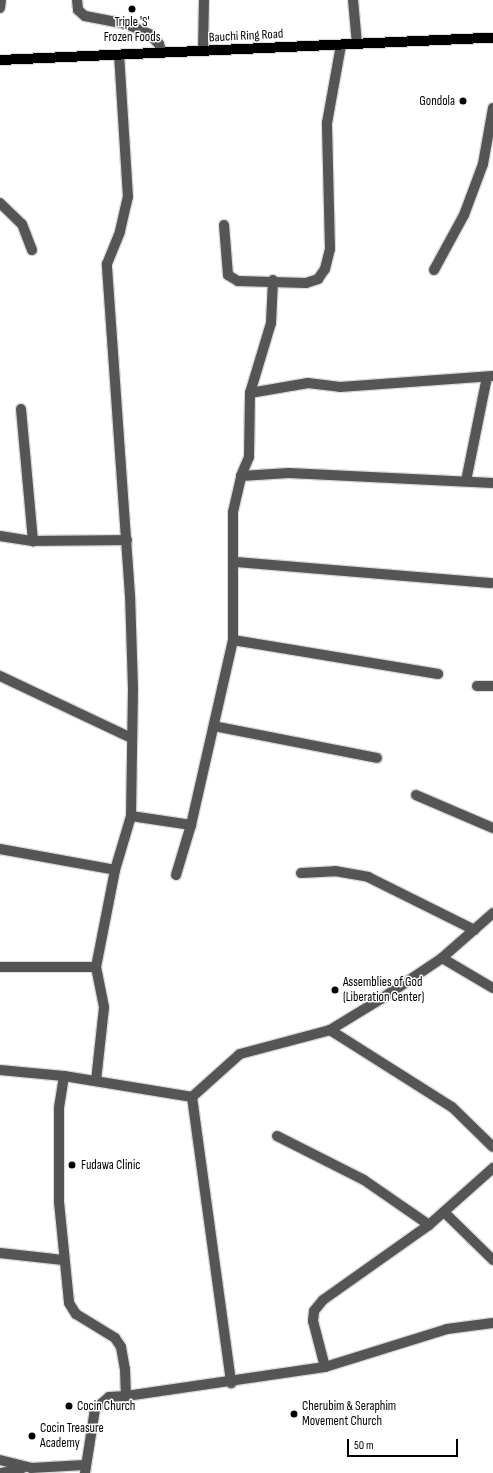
<!DOCTYPE html>
<html>
<head>
<meta charset="utf-8">
<style>
	body { margin:0 }
	#map { position:relative; width:493px; height:1473px; overflow:hidden; background:#fff; font-family:"Sofia Sans Condensed",sans-serif }
	div>[style] { position:absolute }
	.roads { filter:drop-shadow(1px 0 #dbdbdb) drop-shadow(-1px 0 #dbdbdb) drop-shadow(0 1px #dbdbdb) drop-shadow(0 -1px #dbdbdb) }
	.minor>* { height:10px; margin:-5px; padding:0 5px; transform-origin:5px; border-radius:5px; background:#555 }
	.major>* { height:10px; margin:-5px; padding:0 5px; transform-origin:5px; border-radius:5px; background:#000 }
	.dots>* { width:11px; height:11px; translate:-50% -50%; box-sizing:border-box; border:2px solid #fff; border-radius:50% }
	span { translate:-50% -50%; white-space:nowrap; text-align:center; line-height:1.15; -webkit-text-stroke:3px #fff; paint-order:stroke }
	.poi-label { font-size:13px; color:#000 }
	.right { translate:-100% -50%; text-align:right }
	.left { translate:0 -50%; text-align:left }
	.street-label { font-size:13px; color:#000 }
	.scale { position:absolute; left:347px; top:1439px; width:111px; height:18px; box-sizing:border-box; border:2px solid #000; border-top:0; padding-left:5px; font-size:12px; line-height:14px; white-space:nowrap; color:#000; -webkit-text-stroke:3px #fff; paint-order:stroke }
</style>
</head>
<body>
<div id="map">
	<div class="roads">
		<div class="minor">
			<i style="left:77px;top:0;width:10px;rotate:84deg"></i>
			<i style="left:78px;top:10px;width:9px;rotate:41deg"></i>
			<i style="left:85px;top:16px;width:42px;rotate:11deg"></i>
			<i style="left:126px;top:24px;width:25px;rotate:23deg"></i>
			<i style="left:149px;top:34px;width:14px;rotate:45deg"></i>
			<i style="left:159px;top:44px;width:9px;rotate:72deg"></i>
			<i style="left:353px;top:0;width:44px;rotate:84.8deg"></i>
			<i style="left:0;top:8px;width:8px;rotate:-83deg"></i>
			<i style="left:203px;top:51px;width:51px;rotate:-88.9deg"></i>
			<i style="left:0;top:203px;width:30px;rotate:44deg"></i>
			<i style="left:22px;top:224px;width:28px;rotate:69deg"></i>
			<i style="left:224px;top:225px;width:50px;rotate:85.4deg"></i>
			<i style="left:228px;top:275px;width:12px;rotate:31deg"></i>
			<i style="left:238px;top:281px;width:68px;rotate:1.7deg"></i>
			<i style="left:306px;top:283px;width:13px;rotate:-18deg"></i>
			<i style="left:318px;top:279px;width:12px;rotate:-55deg"></i>
			<i style="left:325px;top:269px;width:21px;rotate:-76deg"></i>
			<i style="left:330px;top:249px;width:126px;rotate:-91.4deg"></i>
			<i style="left:327px;top:123px;width:79px;rotate:-79.8deg"></i>
			<i style="left:434px;top:270px;width:63px;rotate:-61.4deg"></i>
			<i style="left:464px;top:215px;width:54px;rotate:-69.6deg"></i>
			<i style="left:483px;top:164px;width:57px;rotate:-79.9deg"></i>
			<i style="left:250px;top:393px;width:59px;rotate:-9.8deg"></i>
			<i style="left:308px;top:383px;width:32px;rotate:7deg"></i>
			<i style="left:340px;top:387px;width:153px;rotate:-4.1deg"></i>
			<i style="left:21px;top:409px;width:133px;rotate:84.8deg"></i>
			<i style="left:241px;top:476px;width:48px;rotate:-3.6deg"></i>
			<i style="left:289px;top:473px;width:204px;rotate:2.8deg"></i>
			<i style="left:466px;top:481px;width:106px;rotate:-78.6deg"></i>
			<i style="left:0;top:536px;width:33px;rotate:9deg"></i>
			<i style="left:33px;top:541px;width:94px;rotate:-0.6deg"></i>
			<i style="left:235px;top:562px;width:257px;rotate:4.7deg"></i>
			<i style="left:233px;top:640px;width:208px;rotate:9.4deg"></i>
			<i style="left:0;top:676px;width:145px;rotate:25.3deg"></i>
			<i style="left:477px;top:686px;width:16px"></i>
			<i style="left:214px;top:726px;width:166px;rotate:11.1deg"></i>
			<i style="left:416px;top:795px;width:84px;rotate:23.2deg"></i>
			<i style="left:131px;top:816px;width:61px;rotate:8.5deg"></i>
			<i style="left:191px;top:825px;width:190px;rotate:-77.2deg"></i>
			<i style="left:233px;top:640px;width:128px;rotate:-90deg"></i>
			<i style="left:233px;top:512px;width:37px;rotate:-77deg"></i>
			<i style="left:241px;top:476px;width:21px;rotate:-67deg"></i>
			<i style="left:249px;top:457px;width:64px;rotate:-89.1deg"></i>
			<i style="left:250px;top:393px;width:73px;rotate:-73.3deg"></i>
			<i style="left:271px;top:323px;width:43px;rotate:-87.3deg"></i>
			<i style="left:0;top:849px;width:117px;rotate:10.3deg"></i>
			<i style="left:301px;top:873px;width:34px;rotate:-3deg"></i>
			<i style="left:335px;top:871px;width:34px;rotate:10deg"></i>
			<i style="left:368px;top:877px;width:119px;rotate:26.4deg"></i>
			<i style="left:176px;top:875px;width:52px;rotate:-73.3deg"></i>
			<i style="left:442px;top:958px;width:59px;rotate:30.5deg"></i>
			<i style="left:0;top:967px;width:96px"></i>
			<i style="left:330px;top:1030px;width:144px;rotate:32.3deg"></i>
			<i style="left:452px;top:1107px;width:57px;rotate:44.3deg"></i>
			<i style="left:0;top:1070px;width:64px;rotate:5.4deg"></i>
			<i style="left:64px;top:1076px;width:130px;rotate:9.3deg"></i>
			<i style="left:64px;top:1076px;width:33px;rotate:99deg"></i>
			<i style="left:59px;top:1109px;width:93px;rotate:90deg"></i>
			<i style="left:59px;top:1202px;width:101px;rotate:84.3deg"></i>
			<i style="left:69px;top:1303px;width:13px;rotate:58deg"></i>
			<i style="left:76px;top:1314px;width:46px;rotate:31.6deg"></i>
			<i style="left:115px;top:1338px;width:11px;rotate:56deg"></i>
			<i style="left:121px;top:1347px;width:22px;rotate:80deg"></i>
			<i style="left:125px;top:1369px;width:27px;rotate:88deg"></i>
			<i style="left:126px;top:1396px;width:17px;rotate:177deg"></i>
			<i style="left:109px;top:1397px;width:18px;rotate:139deg"></i>
			<i style="left:95px;top:1409px;width:65px;rotate:98.9deg"></i>
			<i style="left:96px;top:1081px;width:74px;rotate:-83.8deg"></i>
			<i style="left:104px;top:1007px;width:41px;rotate:-101.3deg"></i>
			<i style="left:96px;top:967px;width:99px;rotate:-78.9deg"></i>
			<i style="left:115px;top:870px;width:56px;rotate:-73.5deg"></i>
			<i style="left:131px;top:816px;width:127px;rotate:-89.1deg"></i>
			<i style="left:133px;top:689px;width:93px;rotate:-91.8deg"></i>
			<i style="left:130px;top:596px;width:333px;rotate:-94deg"></i>
			<i style="left:107px;top:264px;width:35px;rotate:-68deg"></i>
			<i style="left:120px;top:231px;width:35px;rotate:-77deg"></i>
			<i style="left:128px;top:197px;width:142px;rotate:-93.6deg"></i>
			<i style="left:192px;top:1097px;width:64px;rotate:-41.9deg"></i>
			<i style="left:240px;top:1054px;width:93px;rotate:-14.9deg"></i>
			<i style="left:330px;top:1030px;width:60px;rotate:-31.3deg"></i>
			<i style="left:381px;top:999px;width:73px;rotate:-33.9deg"></i>
			<i style="left:442px;top:958px;width:68px;rotate:-41.4deg"></i>
			<i style="left:192px;top:1097px;width:289px;rotate:82.2deg"></i>
			<i style="left:277px;top:1136px;width:97px;rotate:26.8deg"></i>
			<i style="left:364px;top:1180px;width:79px;rotate:34.7deg"></i>
			<i style="left:444px;top:1212px;width:69px;rotate:44.4deg"></i>
			<i style="left:0;top:1253px;width:63px;rotate:6.3deg"></i>
			<i style="left:325px;top:1367px;width:48px;rotate:-104.6deg"></i>
			<i style="left:313px;top:1321px;width:10px;rotate:-84deg"></i>
			<i style="left:314px;top:1311px;width:14px;rotate:-51deg"></i>
			<i style="left:323px;top:1300px;width:130px;rotate:-35.3deg"></i>
			<i style="left:429px;top:1225px;width:86px;rotate:-41.7deg"></i>
			<i style="left:126px;top:1396px;width:201px;rotate:-8.3deg"></i>
			<i style="left:325px;top:1367px;width:128px;rotate:-17.3deg"></i>
			<i style="left:447px;top:1329px;width:46px;rotate:-7.4deg"></i>
			<i style="left:0;top:1460px;width:32px;rotate:14deg"></i>
			<i style="left:31px;top:1468px;width:53px;rotate:-3.2deg"></i>
			<i style="left:1px;top:1473px;width:22px;rotate:-13deg"></i>
		</div>
		<div class="major">
			<i style="left:0;top:60px;width:493px;rotate:-2.6deg"></i>
		</div>
	</div>
	<div class="dots">
		<i style="left:132px;top:9px;background:#000"></i>
		<i style="left:463px;top:101px;background:#000"></i>
		<i style="left:335px;top:990px;background:#000"></i>
		<i style="left:72px;top:1165px;background:#000"></i>
		<i style="left:69px;top:1406px;background:#000"></i>
		<i style="left:294px;top:1414px;background:#000"></i>
		<i style="left:32px;top:1436px;background:#000"></i>
	</div>
	<div class="poi-label">
		<span style="left:132px;top:30px">Triple 'S'<br>Frozen Foods</span>
		<span class="right" style="left:455px;top:101px">Gondola</span>
		<span class="left" style="left:343px;top:990px">Assemblies of God<br>(Liberation Center)</span>
		<span class="left" style="left:81px;top:1165px">Fudawa Clinic</span>
		<span class="left" style="left:77px;top:1406px">Cocin Church</span>
		<span class="left" style="left:302px;top:1414px">Cherubim &amp; Seraphim<br>Movement Church</span>
		<span class="left" style="left:40px;top:1436px">Cocin Treasure<br>Academy</span>
	</div>
	<div class="street-label">
		<span style="left:246px;top:36px;rotate:-3deg">Bauchi Ring Road</span>
	</div>
	<div class="scale">50 m</div>
</div>
</body>
</html>
